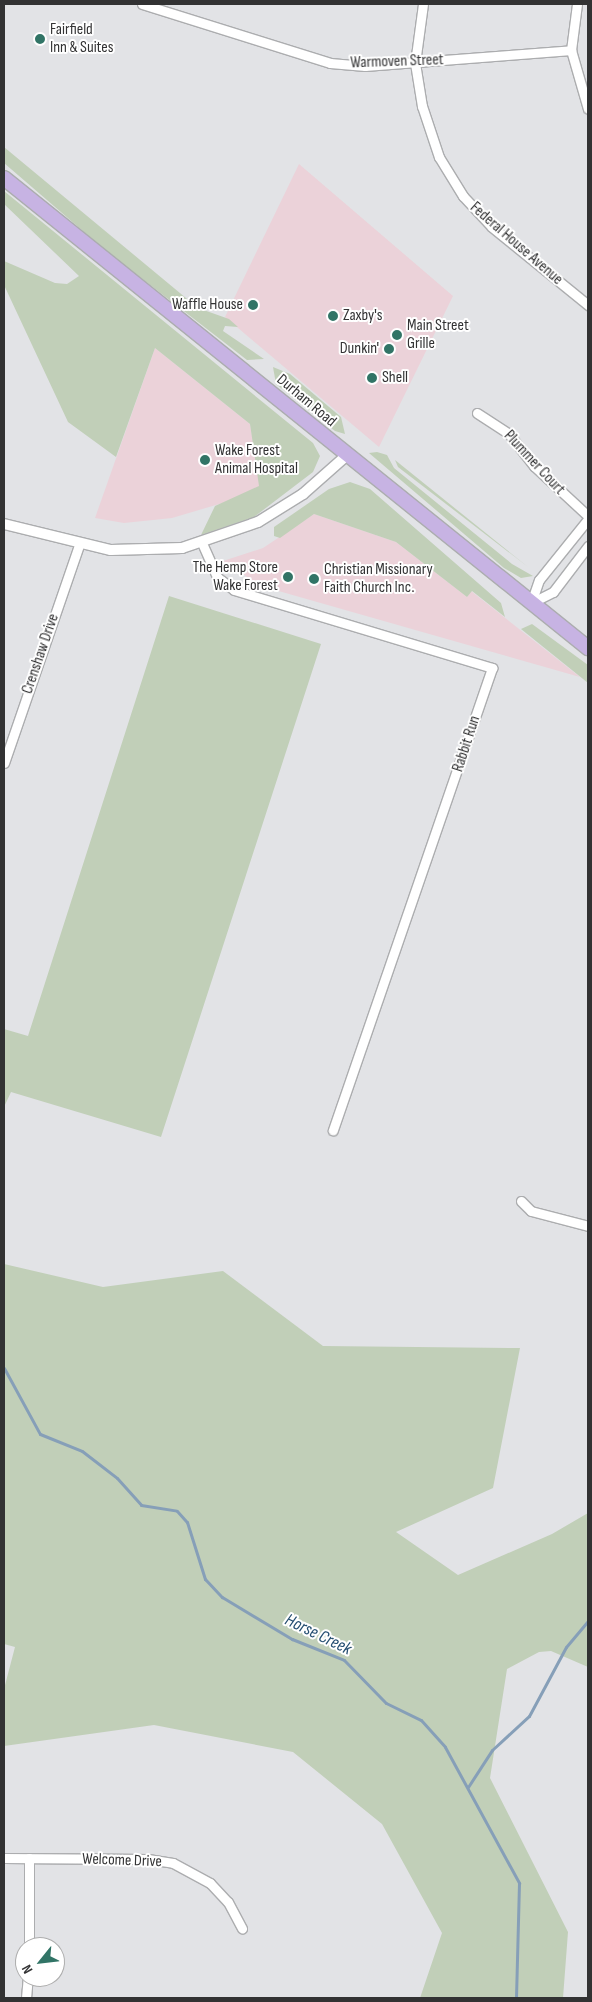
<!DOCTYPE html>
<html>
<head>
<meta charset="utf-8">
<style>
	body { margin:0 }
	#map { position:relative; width:592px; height:2002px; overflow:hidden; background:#e2e3e6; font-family:"Sofia Sans Condensed",sans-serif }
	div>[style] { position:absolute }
	.commercial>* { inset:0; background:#ebd2d9 }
	.green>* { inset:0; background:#c1cfb8 }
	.stream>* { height:3px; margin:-1.5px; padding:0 1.5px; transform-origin:1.5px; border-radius:1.5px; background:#869fb8 }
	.roads { filter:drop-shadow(1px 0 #acadaf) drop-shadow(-1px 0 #acadaf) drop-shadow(0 1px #acadaf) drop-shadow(0 -1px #acadaf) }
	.minor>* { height:9px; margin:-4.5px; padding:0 4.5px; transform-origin:4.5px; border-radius:4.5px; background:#fff }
	.tertiary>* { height:10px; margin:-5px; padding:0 5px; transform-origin:5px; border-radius:5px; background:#fff }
	.primary>* { height:14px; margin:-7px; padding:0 7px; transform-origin:7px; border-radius:7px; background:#c7b3e3 }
	.dots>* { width:14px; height:14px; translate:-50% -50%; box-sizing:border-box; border:2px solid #fff; border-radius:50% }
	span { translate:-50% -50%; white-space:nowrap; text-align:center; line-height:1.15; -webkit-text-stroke:4px #fff; paint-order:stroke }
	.poi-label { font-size:16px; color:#323233 }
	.left { translate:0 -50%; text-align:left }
	.right { translate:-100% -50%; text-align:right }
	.street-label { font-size:16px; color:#323233 }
	.water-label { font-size:18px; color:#254e71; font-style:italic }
	.frame { position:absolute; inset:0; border:5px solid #323233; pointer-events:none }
	.north { position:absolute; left:15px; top:1937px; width:50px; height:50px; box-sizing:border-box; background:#fff; border:1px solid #adadad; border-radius:50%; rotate:241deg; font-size:14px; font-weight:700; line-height:20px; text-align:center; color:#323233 }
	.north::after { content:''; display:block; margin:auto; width:18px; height:22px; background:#317466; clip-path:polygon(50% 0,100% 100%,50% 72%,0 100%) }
</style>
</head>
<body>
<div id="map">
	<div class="commercial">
		<i style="clip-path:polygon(299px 164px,453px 296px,379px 447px,225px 317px)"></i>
		<i style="clip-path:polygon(155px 348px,250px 424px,260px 487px,226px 502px,172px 518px,124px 523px,95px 518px)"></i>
		<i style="clip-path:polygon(314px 514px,396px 542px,467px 597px,471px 591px,580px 677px,261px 586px,223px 561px,263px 548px)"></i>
	</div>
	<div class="green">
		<i style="clip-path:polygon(4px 147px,198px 308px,229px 319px,238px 327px,225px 326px,223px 331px,264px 359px,247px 360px,105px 250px,4px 163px)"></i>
		<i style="clip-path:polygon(4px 191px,313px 443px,320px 456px,313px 472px,254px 517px,201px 535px,215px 506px,259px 486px,250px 424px,155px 348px,116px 457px,68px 422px,4px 285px,4px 261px,55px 283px,67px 284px,79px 276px,4px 204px)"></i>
		<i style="clip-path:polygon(273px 367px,290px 374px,341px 417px,345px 434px,335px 431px,276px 384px)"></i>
		<i style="clip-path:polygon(377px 452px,387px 455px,394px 468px,512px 564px,533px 576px,521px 578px,504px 568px,369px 453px)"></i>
		<i style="clip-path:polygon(395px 460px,528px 567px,398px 467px)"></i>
		<i style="clip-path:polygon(350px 482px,370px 489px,501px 603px,505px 617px,472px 591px,467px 597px,396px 542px,314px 514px,280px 538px,274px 536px,274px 527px,329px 489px)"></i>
		<i style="clip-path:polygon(169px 596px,321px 644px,161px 1137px,11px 1092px,4px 1107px,4px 1029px,28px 1036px)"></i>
		<i style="clip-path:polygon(532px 624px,588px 665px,588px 683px,521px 629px)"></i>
		<i style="clip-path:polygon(4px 1264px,103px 1287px,223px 1271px,323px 1346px,520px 1348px,493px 1488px,396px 1532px,458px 1575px,552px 1534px,588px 1513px,588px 1667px,551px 1651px,539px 1652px,507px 1669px,490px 1778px,568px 1932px,563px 1998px,420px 1998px,442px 1933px,382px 1824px,293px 1752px,154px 1725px,4px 1746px,4px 1689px,15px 1647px,4px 1644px)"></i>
	</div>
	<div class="stream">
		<i style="left:4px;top:1368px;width:75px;rotate:61.4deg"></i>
		<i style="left:40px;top:1434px;width:45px;rotate:22deg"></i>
		<i style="left:82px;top:1451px;width:44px;rotate:37.6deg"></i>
		<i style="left:117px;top:1478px;width:36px;rotate:48deg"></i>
		<i style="left:141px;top:1505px;width:36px;rotate:9deg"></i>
		<i style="left:177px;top:1511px;width:15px;rotate:48deg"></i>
		<i style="left:187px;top:1522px;width:60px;rotate:72.5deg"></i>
		<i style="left:205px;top:1579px;width:25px;rotate:47deg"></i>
		<i style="left:222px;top:1597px;width:82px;rotate:31deg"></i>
		<i style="left:292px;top:1639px;width:56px;rotate:22deg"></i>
		<i style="left:344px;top:1660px;width:60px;rotate:45.7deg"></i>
		<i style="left:386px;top:1703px;width:39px;rotate:26deg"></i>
		<i style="left:421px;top:1720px;width:36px;rotate:48deg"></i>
		<i style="left:445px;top:1747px;width:155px;rotate:61.4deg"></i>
		<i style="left:519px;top:1883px;width:115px;rotate:91.5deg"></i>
		<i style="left:468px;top:1787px;width:44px;rotate:-57deg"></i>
		<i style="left:492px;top:1750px;width:50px;rotate:-42.6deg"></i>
		<i style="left:529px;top:1716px;width:78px;rotate:-61.8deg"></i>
		<i style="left:566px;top:1647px;width:34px;rotate:-50deg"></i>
	</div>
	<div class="roads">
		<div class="minor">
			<i style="left:142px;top:4px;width:197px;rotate:17.4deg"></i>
			<i style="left:330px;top:63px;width:35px;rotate:5deg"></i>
			<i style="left:365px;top:66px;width:207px;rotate:-4.4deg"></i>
			<i style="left:423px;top:4px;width:60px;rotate:97.7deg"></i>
			<i style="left:415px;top:63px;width:44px;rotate:80.8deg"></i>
			<i style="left:422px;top:106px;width:54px;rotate:71.6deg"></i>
			<i style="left:439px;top:157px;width:46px;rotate:58.4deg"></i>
			<i style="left:463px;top:196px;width:42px;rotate:46.9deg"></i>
			<i style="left:492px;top:227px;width:124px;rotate:39.1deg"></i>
			<i style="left:577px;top:4px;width:46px;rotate:97.4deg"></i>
			<i style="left:571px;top:50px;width:61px;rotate:73.9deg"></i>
			<i style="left:477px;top:413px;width:38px;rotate:33deg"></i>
			<i style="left:509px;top:434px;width:41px;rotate:52deg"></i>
			<i style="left:534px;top:466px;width:74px;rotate:42.8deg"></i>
			<i style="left:202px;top:543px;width:37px;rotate:66deg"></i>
			<i style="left:217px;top:577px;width:21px;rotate:37deg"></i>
			<i style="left:234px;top:590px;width:270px;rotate:16.8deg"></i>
			<i style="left:492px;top:668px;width:489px;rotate:109deg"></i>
			<i style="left:531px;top:603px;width:24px;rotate:-71deg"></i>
			<i style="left:539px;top:580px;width:78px;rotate:-51.2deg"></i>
			<i style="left:531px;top:603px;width:25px;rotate:-27deg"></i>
			<i style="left:553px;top:592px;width:58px;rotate:-52.7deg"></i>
			<i style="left:4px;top:763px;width:231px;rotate:-71deg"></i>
			<i style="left:521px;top:1201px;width:14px;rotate:45deg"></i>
			<i style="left:531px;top:1211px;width:59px;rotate:14.7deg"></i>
			<i style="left:4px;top:1858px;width:144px;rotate:0.4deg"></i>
			<i style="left:148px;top:1859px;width:25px;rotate:9deg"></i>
			<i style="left:173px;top:1863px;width:42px;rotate:28.4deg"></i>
			<i style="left:210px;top:1883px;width:26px;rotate:47deg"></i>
			<i style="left:228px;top:1902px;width:30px;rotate:62deg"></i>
			<i style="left:29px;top:1947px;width:89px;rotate:-90deg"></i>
			<i style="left:26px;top:1998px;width:21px;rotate:-85deg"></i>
		</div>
		<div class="tertiary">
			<i style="left:4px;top:524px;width:110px;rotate:13.7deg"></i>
			<i style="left:111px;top:550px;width:71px;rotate:-1.6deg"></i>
			<i style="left:182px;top:548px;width:80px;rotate:-18.9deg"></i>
			<i style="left:258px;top:522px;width:53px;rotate:-31.9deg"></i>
			<i style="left:303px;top:494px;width:57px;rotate:-41.5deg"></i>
		</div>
		<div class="primary">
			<i style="left:4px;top:178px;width:750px;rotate:38.83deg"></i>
		</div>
	</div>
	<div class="dots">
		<i style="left:40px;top:39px;background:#317466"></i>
		<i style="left:253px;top:305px;background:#317466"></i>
		<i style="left:333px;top:316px;background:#317466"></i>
		<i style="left:397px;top:335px;background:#317466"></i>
		<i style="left:389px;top:349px;background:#317466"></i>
		<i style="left:372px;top:378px;background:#317466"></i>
		<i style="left:205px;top:460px;background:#317466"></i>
		<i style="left:288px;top:577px;background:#317466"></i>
		<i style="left:314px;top:579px;background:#317466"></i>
	</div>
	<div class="poi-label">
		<span class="left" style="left:50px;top:39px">Fairfield<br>Inn &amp; Suites</span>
		<span class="right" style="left:243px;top:305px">Waffle House</span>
		<span class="left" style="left:343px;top:316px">Zaxby's</span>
		<span class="left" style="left:407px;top:335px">Main Street<br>Grille</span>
		<span class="right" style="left:379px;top:349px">Dunkin'</span>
		<span class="left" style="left:382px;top:378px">Shell</span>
		<span class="left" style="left:215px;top:460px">Wake Forest<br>Animal Hospital</span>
		<span class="right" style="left:278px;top:577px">The Hemp Store<br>Wake Forest</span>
		<span class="left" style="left:324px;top:579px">Christian Missionary<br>Faith Church Inc.</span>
	</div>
	<div class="street-label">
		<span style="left:397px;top:62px;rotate:-2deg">Warmoven Street</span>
		<span style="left:516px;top:244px;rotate:41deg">Federal House Avenue</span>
		<span style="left:306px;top:401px;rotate:40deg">Durham Road</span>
		<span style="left:534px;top:463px;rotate:47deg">Plummer Court</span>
		<span style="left:41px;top:654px;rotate:-71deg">Crenshaw Drive</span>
		<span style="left:467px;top:744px;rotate:-72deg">Rabbit Run</span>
		<span style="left:122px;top:1861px;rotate:2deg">Welcome Drive</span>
	</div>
	<div class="water-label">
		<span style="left:318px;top:1635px;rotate:26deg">Horse Creek</span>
	</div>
	<div class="frame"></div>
	<div class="north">N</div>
</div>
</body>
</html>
